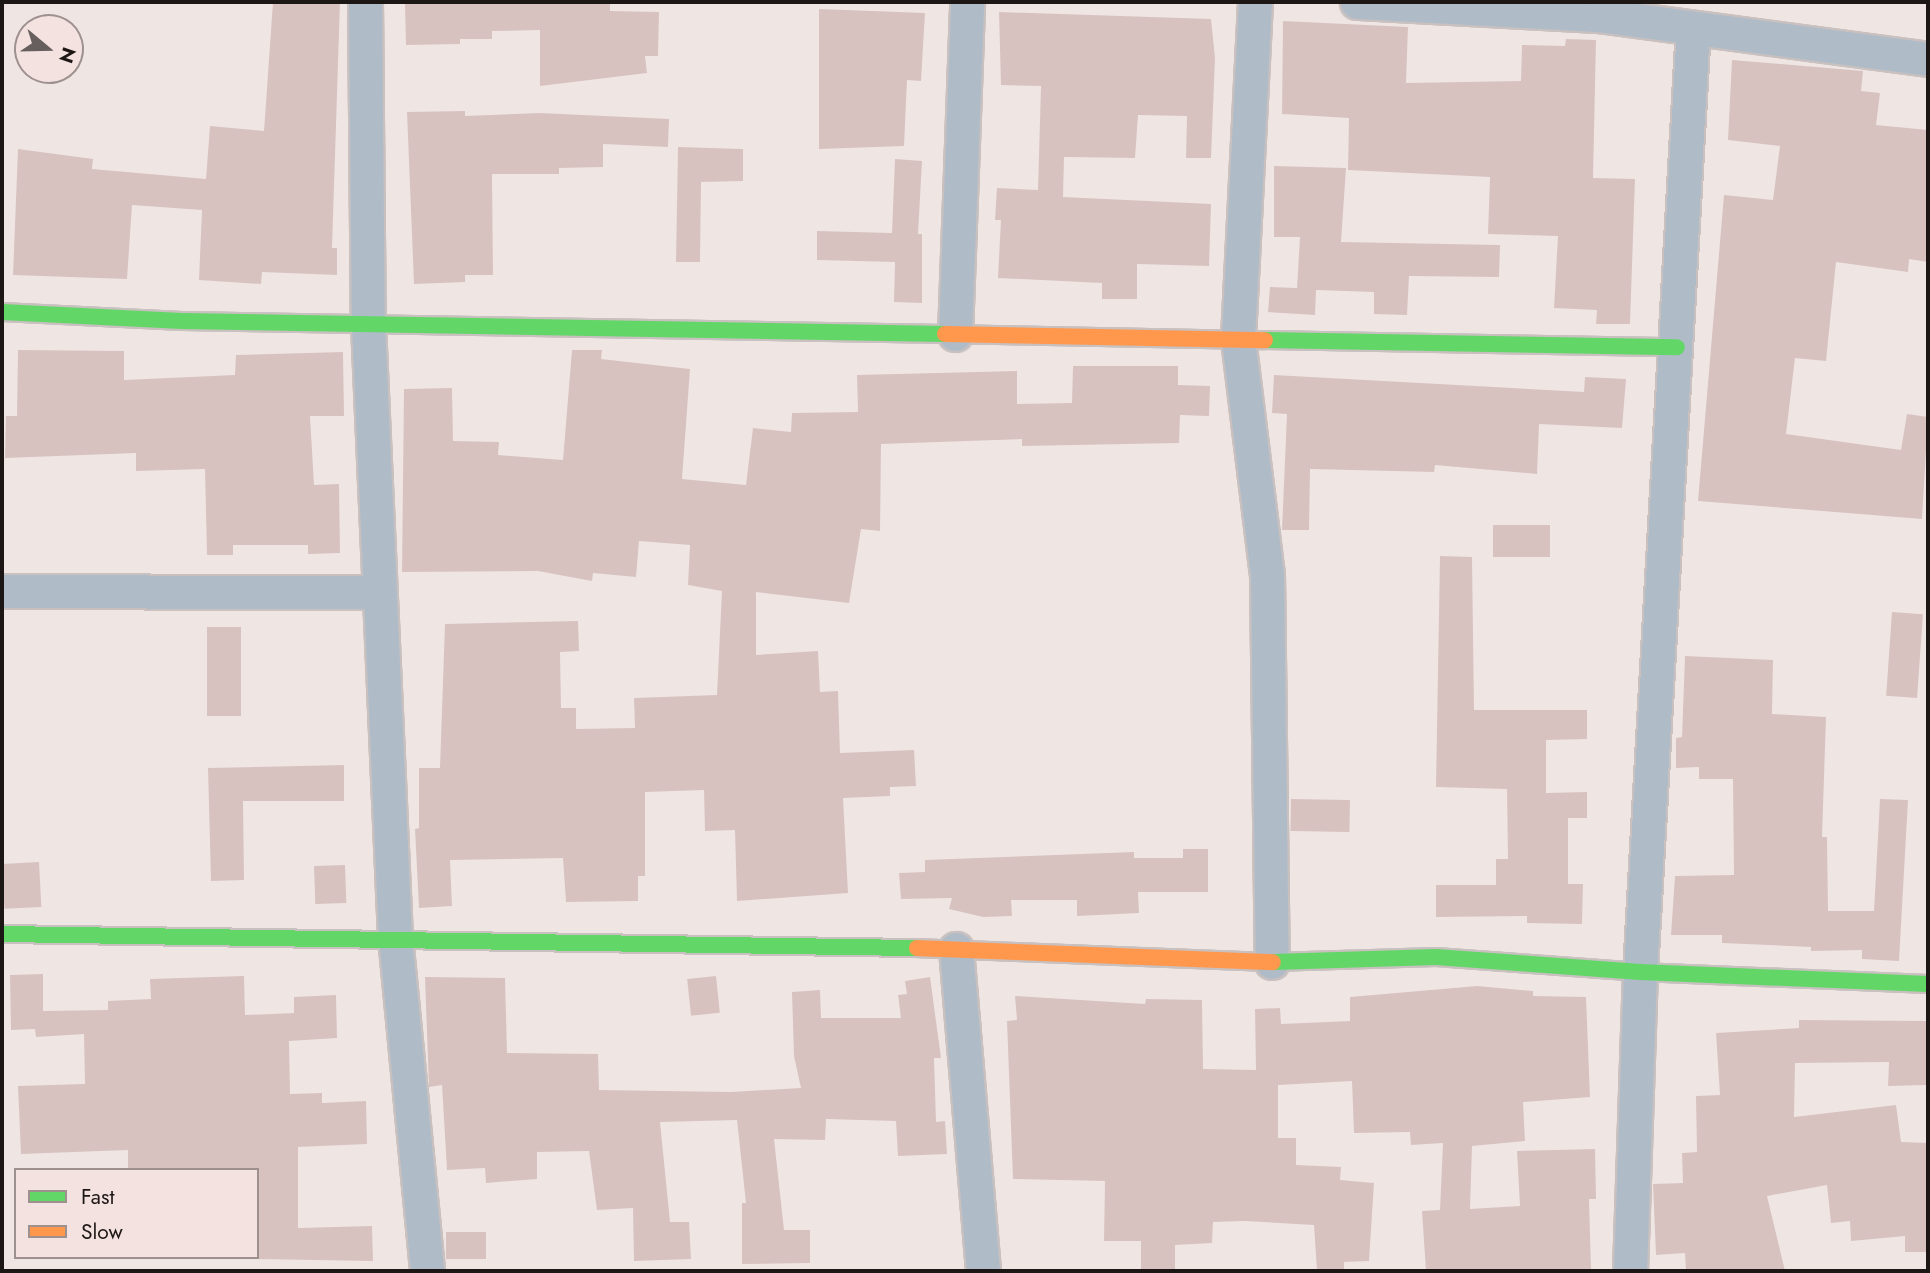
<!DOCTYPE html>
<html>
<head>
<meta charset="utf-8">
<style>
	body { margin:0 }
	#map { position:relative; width:1930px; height:1273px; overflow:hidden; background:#efe6e4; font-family:Jost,sans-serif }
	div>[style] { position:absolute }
	.building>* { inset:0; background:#d8c2c0; transform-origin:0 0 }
	.roads { filter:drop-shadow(2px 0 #c8c1c0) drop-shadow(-2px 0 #c8c1c0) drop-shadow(0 2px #c8c1c0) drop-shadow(0 -2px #c8c1c0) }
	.street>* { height:33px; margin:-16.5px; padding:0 16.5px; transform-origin:16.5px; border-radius:16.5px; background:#b0bbc8 }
	.fast>* { height:16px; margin:-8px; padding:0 8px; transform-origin:8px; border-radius:8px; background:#63d668 }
	.slow>* { height:16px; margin:-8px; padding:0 8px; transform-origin:8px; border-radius:8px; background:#ff974d }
	span { translate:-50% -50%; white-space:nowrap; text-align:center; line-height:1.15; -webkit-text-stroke:7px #f3e2e0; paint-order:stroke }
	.frame { position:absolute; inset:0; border:4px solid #1c1615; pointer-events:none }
	.legend { position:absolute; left:14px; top:1168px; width:245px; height:91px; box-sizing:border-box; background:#f3e2e0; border:2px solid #9d908f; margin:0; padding:9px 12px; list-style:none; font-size:21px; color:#1c1615 }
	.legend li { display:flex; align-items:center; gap:14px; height:35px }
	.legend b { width:35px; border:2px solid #9d908f }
	.north { position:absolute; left:14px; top:14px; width:70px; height:70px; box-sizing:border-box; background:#f3e2e0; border:2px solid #9d908f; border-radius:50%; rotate:109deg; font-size:19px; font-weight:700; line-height:28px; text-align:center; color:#1c1615 }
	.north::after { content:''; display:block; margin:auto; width:24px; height:32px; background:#665f5d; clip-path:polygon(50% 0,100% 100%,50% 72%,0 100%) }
</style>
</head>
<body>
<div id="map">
	<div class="building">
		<i style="clip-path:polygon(273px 2px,340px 2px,332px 248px,337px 248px,337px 275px,262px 272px,261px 284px,199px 280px,202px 210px,132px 205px,127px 279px,13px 275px,18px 149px,93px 159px,92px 169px,206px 179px,210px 126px,264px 131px)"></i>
		<i style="clip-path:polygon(464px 2px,610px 4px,610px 11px,659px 12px,658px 56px,645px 56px,647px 73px,540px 86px,540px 30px,492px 31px,492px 39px,460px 39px,460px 44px,406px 45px,405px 4px)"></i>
		<i style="clip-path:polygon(819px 9px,925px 13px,921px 81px,907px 80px,904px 146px,819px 149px)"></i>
		<i style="clip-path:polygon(999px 12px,1211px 19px,1215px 58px,1211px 158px,1186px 158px,1187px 116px,1138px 115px,1135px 158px,1064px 157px,1063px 197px,1211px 204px,1209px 266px,1137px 264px,1137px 299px,1102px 299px,1102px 283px,998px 278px,1001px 220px,995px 220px,997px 188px,1038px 190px,1041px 86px,1001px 85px)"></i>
		<i style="clip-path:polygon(1283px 21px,1408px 27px,1406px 83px,1521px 81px,1522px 45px,1565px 46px,1566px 39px,1596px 40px,1593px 178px,1635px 179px,1630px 324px,1596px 324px,1597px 310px,1554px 308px,1558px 236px,1488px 234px,1490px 177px,1348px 170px,1349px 118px,1282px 114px)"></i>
		<i style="clip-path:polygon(1732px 60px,1863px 71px,1861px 91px,1880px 93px,1876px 125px,1928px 130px,1928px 262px,1909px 259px,1908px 272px,1836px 262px,1826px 361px,1795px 358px,1786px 434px,1901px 450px,1907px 414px,1928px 417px,1922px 519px,1698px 501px,1724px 195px,1773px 200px,1780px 146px,1728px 140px)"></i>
		<i style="clip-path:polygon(465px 111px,465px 116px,540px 113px,669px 119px,668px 147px,603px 144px,603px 167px,559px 168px,559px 174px,492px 174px,493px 275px,465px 275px,465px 282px,414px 284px,407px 112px)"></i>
		<i style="clip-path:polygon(678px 147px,743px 149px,743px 181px,701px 182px,700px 262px,676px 262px)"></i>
		<i style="clip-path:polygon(895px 159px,922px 161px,918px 234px,922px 234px,922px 303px,894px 302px,895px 262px,817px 260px,817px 231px,892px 233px)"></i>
		<i style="clip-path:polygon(1274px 166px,1346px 168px,1341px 242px,1500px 245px,1499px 277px,1409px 276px,1407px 315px,1374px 314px,1374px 292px,1316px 290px,1315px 315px,1268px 312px,1270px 287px,1297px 288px,1300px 237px,1274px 237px)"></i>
		<i style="clip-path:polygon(18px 350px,124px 351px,124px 380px,235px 375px,236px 355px,343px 352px,344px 416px,310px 416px,314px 485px,339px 484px,340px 553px,308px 554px,308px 545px,233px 545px,233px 555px,207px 555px,205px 469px,136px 471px,136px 453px,5px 458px,6px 416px,17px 416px)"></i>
		<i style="clip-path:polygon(572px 350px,602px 350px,601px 359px,690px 369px,682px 479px,746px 485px,753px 428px,791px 432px,792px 413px,858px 412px,857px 375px,1017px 371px,1017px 404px,1072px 403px,1073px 366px,1178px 366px,1178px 385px,1210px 386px,1209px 416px,1180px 415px,1179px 443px,1022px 446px,1022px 439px,881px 444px,880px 531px,861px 529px,849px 603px,756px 592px,756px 655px,818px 651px,820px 692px,838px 691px,840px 753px,914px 750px,916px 786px,890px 787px,890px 796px,843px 798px,848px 893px,737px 901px,735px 830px,705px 831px,704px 790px,645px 792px,645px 876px,638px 876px,638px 901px,566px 902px,563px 858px,450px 860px,452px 906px,419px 908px,415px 829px,419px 828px,419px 768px,440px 768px,445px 624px,578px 621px,579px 651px,560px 652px,561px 708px,576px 708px,576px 729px,635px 728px,634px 698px,717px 695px,722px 591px,688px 585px,690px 545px,639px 541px,636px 577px,593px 573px,592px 581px,538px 571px,402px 572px,404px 389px,452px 388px,453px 441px,499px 442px,498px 455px,563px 460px)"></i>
		<i style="clip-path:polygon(1274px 375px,1584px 392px,1585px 377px,1626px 379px,1622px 428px,1539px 424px,1537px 474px,1435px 465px,1434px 472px,1310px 469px,1309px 530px,1282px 530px,1287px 414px,1272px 413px)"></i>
		<i style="left:1493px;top:525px;width:57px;height:32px"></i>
		<i style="clip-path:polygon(1440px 556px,1472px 557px,1474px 710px,1587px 710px,1587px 739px,1546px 740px,1546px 793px,1587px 792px,1587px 818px,1568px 818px,1568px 884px,1583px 884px,1582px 924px,1527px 923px,1527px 916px,1436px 917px,1436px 885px,1496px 885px,1496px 859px,1508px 859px,1507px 789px,1436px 787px)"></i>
		<i style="left:1892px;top:612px;width:31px;height:84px;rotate:4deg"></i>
		<i style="left:207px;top:627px;width:34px;height:89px"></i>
		<i style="clip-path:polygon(1685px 656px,1773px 660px,1772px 714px,1826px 717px,1822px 837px,1827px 837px,1828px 911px,1874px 911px,1880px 799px,1908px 800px,1899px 961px,1862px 959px,1862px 950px,1811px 951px,1811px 947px,1722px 943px,1722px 935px,1671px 935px,1675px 876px,1734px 875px,1733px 779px,1699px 779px,1699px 767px,1676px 768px,1676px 738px,1682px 737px)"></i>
		<i style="clip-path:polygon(344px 765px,344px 801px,243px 801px,244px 880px,211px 881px,208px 768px)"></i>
		<i style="left:1291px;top:799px;width:59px;height:32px;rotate:1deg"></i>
		<i style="clip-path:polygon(1183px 849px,1208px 849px,1208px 892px,1138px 892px,1139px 913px,1077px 916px,1077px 900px,1011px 900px,1012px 916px,983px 917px,949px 909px,952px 898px,901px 899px,899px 873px,925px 872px,925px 860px,1134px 852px,1134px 858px,1183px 858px)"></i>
		<i style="left:39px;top:862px;width:45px;height:37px;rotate:87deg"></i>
		<i style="left:345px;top:865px;width:38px;height:31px;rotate:88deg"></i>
		<i style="clip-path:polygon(43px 974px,43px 1011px,108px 1010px,108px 1001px,151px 999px,150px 979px,244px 976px,245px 1015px,294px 1013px,294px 997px,336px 995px,337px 1038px,289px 1041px,290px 1094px,322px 1093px,322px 1103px,366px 1101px,367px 1144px,298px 1147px,298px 1228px,372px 1226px,373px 1261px,257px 1259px,257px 1170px,128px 1170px,128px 1150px,21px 1154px,18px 1086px,85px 1084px,84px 1034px,36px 1037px,35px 1029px,11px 1030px,10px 975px)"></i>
		<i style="left:716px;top:976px;width:37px;height:29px;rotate:84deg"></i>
		<i style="clip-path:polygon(425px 977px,505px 978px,507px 1053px,598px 1054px,599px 1090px,731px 1092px,801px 1088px,794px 1056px,792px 992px,820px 990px,821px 1018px,901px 1018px,898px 995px,907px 994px,905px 981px,930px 977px,941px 1058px,934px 1058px,936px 1122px,945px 1121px,947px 1154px,898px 1156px,896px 1121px,826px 1119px,825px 1140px,774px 1139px,784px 1230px,810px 1230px,810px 1263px,742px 1264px,742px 1203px,746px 1203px,737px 1120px,660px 1122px,670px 1222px,689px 1222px,691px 1259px,634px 1261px,633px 1208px,597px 1210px,589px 1151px,537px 1152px,537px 1179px,486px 1183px,485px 1168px,447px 1170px,442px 1085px,429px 1087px)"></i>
		<i style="clip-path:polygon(1477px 986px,1533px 991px,1533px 996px,1586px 997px,1590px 1097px,1523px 1102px,1525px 1141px,1472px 1146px,1470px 1209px,1520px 1206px,1517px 1151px,1595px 1149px,1596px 1199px,1589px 1199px,1591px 1269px,1587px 1271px,1426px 1271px,1422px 1211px,1440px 1210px,1443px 1143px,1411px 1145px,1410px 1132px,1354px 1133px,1352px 1081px,1278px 1085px,1278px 1138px,1296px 1138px,1296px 1165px,1341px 1167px,1340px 1180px,1374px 1183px,1369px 1261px,1344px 1262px,1344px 1271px,1317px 1271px,1314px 1225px,1245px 1221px,1213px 1222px,1212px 1243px,1175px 1245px,1175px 1271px,1141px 1271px,1141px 1241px,1104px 1241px,1105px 1181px,1013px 1179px,1007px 1021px,1017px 1020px,1015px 996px,1145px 1004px,1146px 999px,1202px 1000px,1203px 1069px,1256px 1070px,1255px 1009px,1280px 1008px,1281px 1024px,1350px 1021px,1350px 997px)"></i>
		<i style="clip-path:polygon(1799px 1020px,1928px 1021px,1928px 1085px,1888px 1086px,1889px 1062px,1795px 1063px,1794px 1117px,1896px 1105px,1901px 1142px,1928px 1143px,1928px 1252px,1905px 1252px,1905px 1236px,1851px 1241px,1850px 1221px,1831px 1223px,1827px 1185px,1767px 1196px,1785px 1271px,1686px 1271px,1685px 1253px,1656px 1255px,1653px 1184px,1683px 1183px,1682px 1153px,1697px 1152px,1696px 1096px,1720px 1095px,1716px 1033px,1799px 1028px)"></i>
		<i style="left:446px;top:1232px;width:40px;height:27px"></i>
	</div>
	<div class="roads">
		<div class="street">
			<i style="left:365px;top:2px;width:322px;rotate:89.5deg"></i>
			<i style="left:368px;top:324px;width:614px;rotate:87.48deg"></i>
			<i style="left:395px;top:937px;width:336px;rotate:84.5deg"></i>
			<i style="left:1255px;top:2px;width:337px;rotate:92.9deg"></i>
			<i style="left:1238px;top:339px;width:237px;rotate:83deg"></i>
			<i style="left:1267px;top:574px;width:388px;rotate:89.3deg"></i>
			<i style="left:1357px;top:2px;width:242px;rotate:3.1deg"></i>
			<i style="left:1599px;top:15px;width:332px;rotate:7.6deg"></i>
			<i style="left:955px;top:334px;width:332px;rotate:-87.9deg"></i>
			<i style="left:2px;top:591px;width:378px;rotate:0.2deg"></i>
			<i style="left:956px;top:949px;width:323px;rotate:85.2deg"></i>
			<i style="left:1630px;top:1271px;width:299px;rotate:-88.1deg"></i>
			<i style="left:1640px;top:972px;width:946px;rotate:-86.79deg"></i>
		</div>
		<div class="fast">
			<i style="left:2px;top:312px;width:180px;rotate:2.9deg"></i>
			<i style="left:182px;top:321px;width:763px;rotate:0.98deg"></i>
			<i style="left:1265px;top:340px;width:412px;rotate:1deg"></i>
			<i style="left:2px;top:934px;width:915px;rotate:0.88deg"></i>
			<i style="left:1273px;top:962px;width:163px;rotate:-1.8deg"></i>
			<i style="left:1436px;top:957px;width:205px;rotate:4.2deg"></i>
			<i style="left:1640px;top:972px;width:288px;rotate:2.4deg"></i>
		</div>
		<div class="slow">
			<i style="left:945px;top:334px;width:320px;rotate:1.1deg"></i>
			<i style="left:917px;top:948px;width:356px;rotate:2.3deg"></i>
		</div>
	</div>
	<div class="frame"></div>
	<ul class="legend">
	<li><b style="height:9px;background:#63d668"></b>Fast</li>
	<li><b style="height:9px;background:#ff974d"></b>Slow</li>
	</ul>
	<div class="north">N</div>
</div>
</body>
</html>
